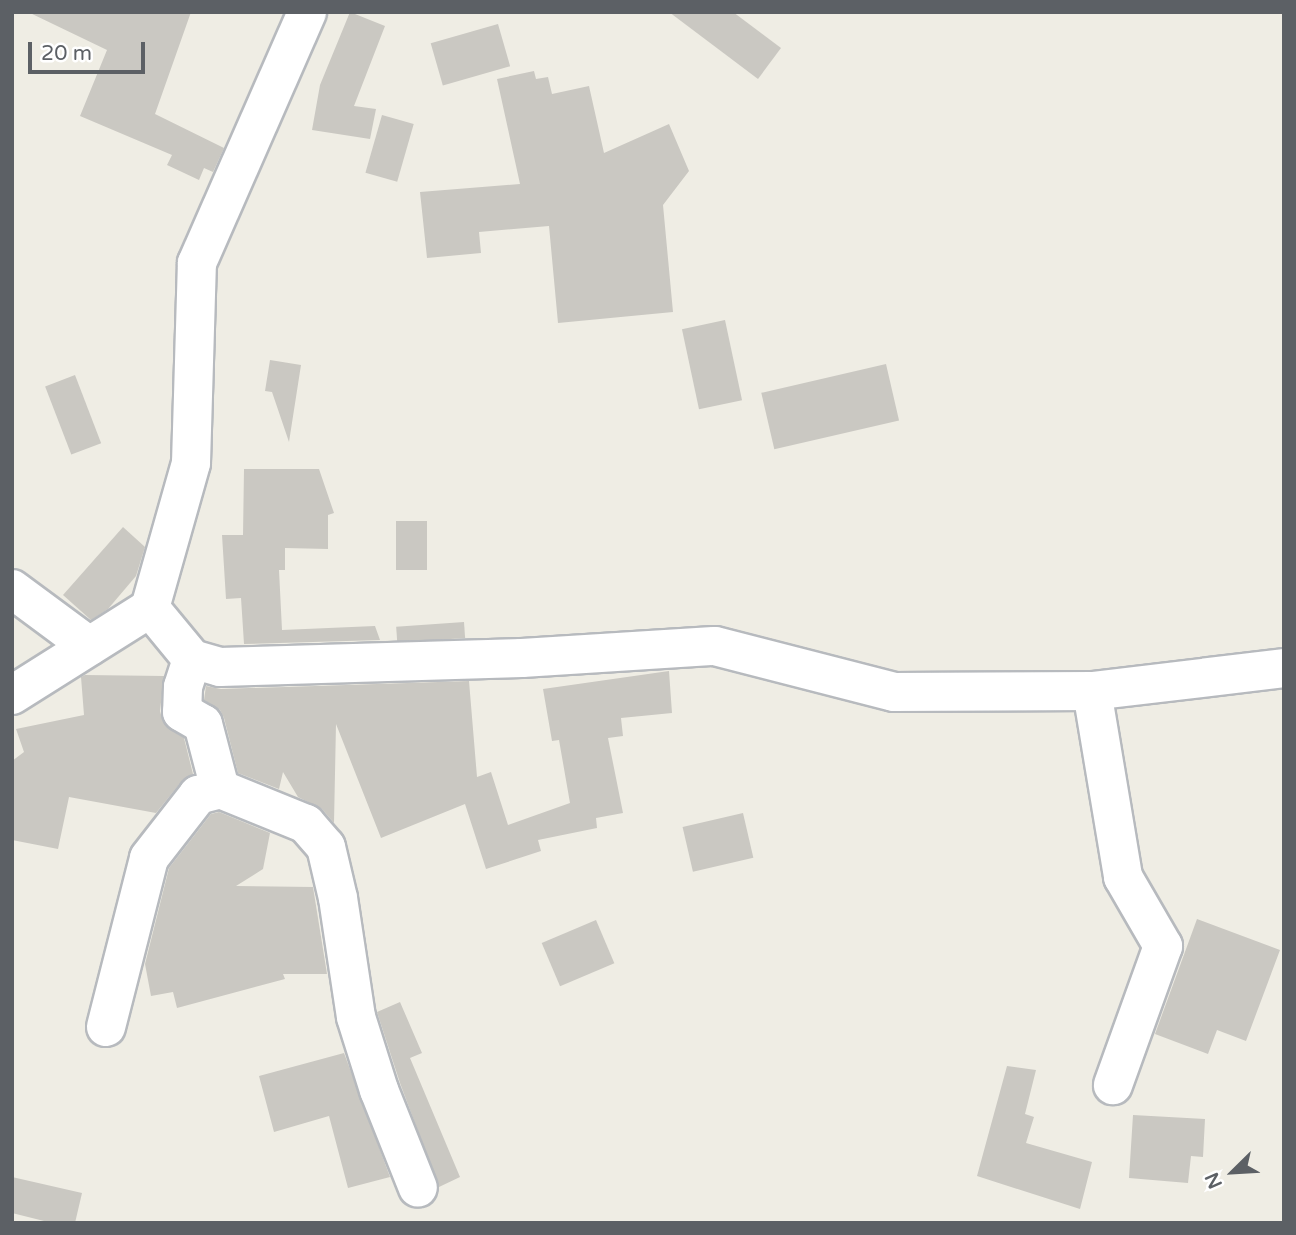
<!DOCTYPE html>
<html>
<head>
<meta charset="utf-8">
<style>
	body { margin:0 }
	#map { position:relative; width:1296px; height:1235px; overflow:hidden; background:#efede4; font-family:"Varela Round",sans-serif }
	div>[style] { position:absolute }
	.building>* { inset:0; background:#cac8c2; transform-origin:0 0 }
	.roads { filter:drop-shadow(2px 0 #b7babe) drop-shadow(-2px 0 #b7babe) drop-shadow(0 2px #b7babe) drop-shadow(0 -2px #b7babe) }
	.street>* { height:38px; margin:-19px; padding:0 19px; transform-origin:19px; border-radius:19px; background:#fff }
	.secondary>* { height:38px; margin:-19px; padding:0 19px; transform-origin:19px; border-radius:19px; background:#fff }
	span { translate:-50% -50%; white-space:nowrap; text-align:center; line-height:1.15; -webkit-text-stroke:5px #fff; paint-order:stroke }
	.frame { position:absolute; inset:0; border:14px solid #5c6065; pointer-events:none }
	.north { position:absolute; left:1198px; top:1137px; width:70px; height:70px; -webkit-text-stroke:5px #fff; paint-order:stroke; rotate:246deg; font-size:19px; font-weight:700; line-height:28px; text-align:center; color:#5c6065 }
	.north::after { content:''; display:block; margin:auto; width:24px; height:32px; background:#5c6065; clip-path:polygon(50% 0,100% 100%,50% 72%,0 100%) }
	.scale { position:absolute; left:28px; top:42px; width:117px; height:32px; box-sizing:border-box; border:4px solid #5c6065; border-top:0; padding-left:9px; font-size:21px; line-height:24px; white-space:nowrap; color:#5c6065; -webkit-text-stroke:5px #fff; paint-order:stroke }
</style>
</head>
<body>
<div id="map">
	<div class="building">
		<i style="clip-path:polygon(28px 12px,191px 12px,155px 114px,224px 148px,213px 172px,204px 168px,199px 180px,167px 165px,172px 155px,80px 116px,107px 50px)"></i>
		<i style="clip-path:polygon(350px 12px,385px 26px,354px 106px,376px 109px,370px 139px,312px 130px,320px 85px)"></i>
		<i style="clip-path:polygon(669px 12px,733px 12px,781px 48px,758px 79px)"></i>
		<i style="left:498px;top:24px;width:44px;height:70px;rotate:74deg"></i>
		<i style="clip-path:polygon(534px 71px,536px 79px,548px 77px,552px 94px,589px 86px,604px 153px,669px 124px,689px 171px,663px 205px,673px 312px,558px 323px,549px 226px,479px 232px,481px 253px,427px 258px,420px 192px,520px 184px,497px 79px)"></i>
		<i style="left:382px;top:115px;width:33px;height:60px;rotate:16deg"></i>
		<i style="left:725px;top:320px;width:82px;height:44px;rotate:78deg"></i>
		<i style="clip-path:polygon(270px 360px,301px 365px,289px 442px,272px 392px,265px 391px)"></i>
		<i style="left:886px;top:364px;width:58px;height:128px;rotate:77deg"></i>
		<i style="left:75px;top:375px;width:73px;height:32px;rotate:69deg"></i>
		<i style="clip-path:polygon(244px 469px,319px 469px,334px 513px,328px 515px,328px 549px,285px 548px,285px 570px,279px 570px,282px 630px,375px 626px,380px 640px,244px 644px,241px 598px,226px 599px,222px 535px,243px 535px)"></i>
		<i style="left:396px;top:521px;width:31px;height:49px"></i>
		<i style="clip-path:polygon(123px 527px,145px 547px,136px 576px,108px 609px,91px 620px,63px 595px)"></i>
		<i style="left:464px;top:622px;width:16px;height:68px;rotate:86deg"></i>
		<i style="clip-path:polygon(669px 671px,672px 713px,621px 718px,623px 736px,608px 738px,623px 813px,596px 818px,597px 828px,538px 840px,541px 851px,486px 869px,465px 804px,381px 838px,336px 724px,334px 823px,322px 809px,298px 797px,283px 772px,279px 789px,238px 773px,224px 718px,220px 710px,204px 700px,206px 686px,221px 689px,469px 681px,477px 777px,491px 772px,508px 825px,570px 803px,559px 740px,552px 741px,543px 689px)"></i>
		<i style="clip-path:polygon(85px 675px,164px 676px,160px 711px,163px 722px,184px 738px,193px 774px,181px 782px,156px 813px,69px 797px,58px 849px,12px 840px,12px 761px,24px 752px,16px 729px,84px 715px,81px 677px)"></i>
		<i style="clip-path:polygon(219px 812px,270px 833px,263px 869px,236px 886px,313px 887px,327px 974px,283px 974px,285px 979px,177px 1008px,173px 992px,151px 996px,145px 964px,169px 868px,211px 814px)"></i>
		<i style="left:743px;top:813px;width:46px;height:62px;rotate:77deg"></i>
		<i style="clip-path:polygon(1197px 919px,1280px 950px,1246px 1041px,1217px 1030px,1208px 1054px,1155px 1034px)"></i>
		<i style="left:596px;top:920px;width:47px;height:59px;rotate:67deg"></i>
		<i style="clip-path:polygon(400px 1002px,422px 1053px,410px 1058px,460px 1177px,439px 1187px,400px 1083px,377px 1012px)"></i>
		<i style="clip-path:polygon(344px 1053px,390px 1177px,348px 1188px,329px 1116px,274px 1132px,259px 1076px)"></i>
		<i style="clip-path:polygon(1007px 1066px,1036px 1070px,1025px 1114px,1034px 1117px,1026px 1143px,1092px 1162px,1080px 1209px,977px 1176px)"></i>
		<i style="clip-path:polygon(1133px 1115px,1205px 1119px,1203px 1157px,1191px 1156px,1188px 1183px,1129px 1178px)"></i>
		<i style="clip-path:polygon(12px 1177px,82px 1193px,75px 1223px,52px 1223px,12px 1213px)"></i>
	</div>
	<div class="roads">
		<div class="street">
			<i style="left:192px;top:659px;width:29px;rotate:108deg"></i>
			<i style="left:183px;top:687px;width:25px;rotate:92deg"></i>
			<i style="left:182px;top:712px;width:24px;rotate:30deg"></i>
			<i style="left:203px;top:724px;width:67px;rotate:75.3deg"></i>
			<i style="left:220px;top:789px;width:93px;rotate:22.1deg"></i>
			<i style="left:306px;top:824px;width:30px;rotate:49deg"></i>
			<i style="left:326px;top:847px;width:52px;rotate:76.8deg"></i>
			<i style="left:338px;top:898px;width:120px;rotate:81.4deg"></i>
			<i style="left:356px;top:1017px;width:77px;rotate:72.5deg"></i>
			<i style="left:379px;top:1090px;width:105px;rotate:68.3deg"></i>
			<i style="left:1092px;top:691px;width:189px;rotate:80.5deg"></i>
			<i style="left:1123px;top:877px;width:80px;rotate:59.9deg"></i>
			<i style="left:1163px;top:946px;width:148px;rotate:109.8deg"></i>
			<i style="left:106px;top:1027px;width:174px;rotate:-75.7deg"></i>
			<i style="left:149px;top:858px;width:80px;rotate:-52.1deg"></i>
			<i style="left:198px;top:795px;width:23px;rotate:-15deg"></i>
		</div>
		<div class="secondary">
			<i style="left:12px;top:589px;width:96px;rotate:36.5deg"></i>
			<i style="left:150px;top:608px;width:66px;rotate:50.5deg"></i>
			<i style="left:192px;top:659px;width:29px;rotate:16deg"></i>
			<i style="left:220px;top:667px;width:302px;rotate:-1.7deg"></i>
			<i style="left:522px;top:658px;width:193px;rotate:-3.6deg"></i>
			<i style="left:715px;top:646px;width:185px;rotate:14.4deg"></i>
			<i style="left:894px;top:692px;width:198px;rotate:-0.3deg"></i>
			<i style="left:1092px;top:691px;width:193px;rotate:-6.8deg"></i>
			<i style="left:12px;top:695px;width:163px;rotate:-32.2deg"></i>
			<i style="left:150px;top:608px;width:151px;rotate:-74.2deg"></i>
			<i style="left:191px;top:463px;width:200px;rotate:-88.3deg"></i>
			<i style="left:197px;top:263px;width:274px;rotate:-66.3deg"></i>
		</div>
	</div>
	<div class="frame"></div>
	<div class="north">N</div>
	<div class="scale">20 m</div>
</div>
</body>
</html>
